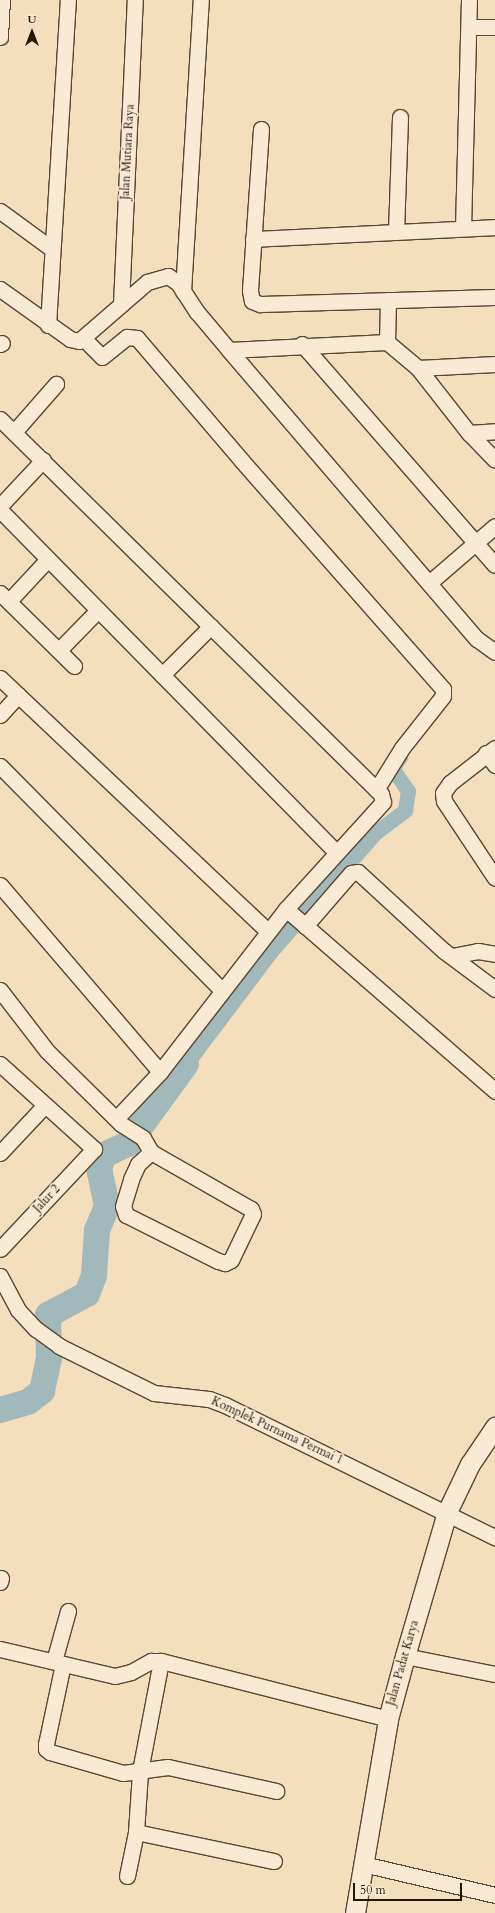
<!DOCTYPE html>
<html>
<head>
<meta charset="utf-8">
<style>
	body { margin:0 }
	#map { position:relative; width:495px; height:1913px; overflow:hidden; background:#f4debb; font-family:Cardo,serif }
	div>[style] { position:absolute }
	.canal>* { height:15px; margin:-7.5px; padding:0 7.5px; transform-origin:7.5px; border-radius:7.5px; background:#a2b9bc }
	.river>* { height:26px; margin:-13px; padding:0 13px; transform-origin:13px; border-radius:13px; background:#a2b9bc }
	.roads { filter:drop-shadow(1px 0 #594732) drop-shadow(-1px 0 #594732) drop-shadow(0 1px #594732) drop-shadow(0 -1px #594732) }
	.minor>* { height:15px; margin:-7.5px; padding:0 7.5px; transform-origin:7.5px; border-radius:7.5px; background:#f8ead3 }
	.tertiary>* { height:19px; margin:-9.5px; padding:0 9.5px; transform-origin:9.5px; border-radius:9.5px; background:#f8ead3 }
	span { translate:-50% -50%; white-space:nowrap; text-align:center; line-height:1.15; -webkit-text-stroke:3.5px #f8ead3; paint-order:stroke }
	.street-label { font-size:12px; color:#251505 }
	.north { position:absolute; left:12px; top:12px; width:40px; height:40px; -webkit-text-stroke:3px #f8ead3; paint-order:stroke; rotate:0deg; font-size:11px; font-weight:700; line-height:16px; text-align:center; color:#251505 }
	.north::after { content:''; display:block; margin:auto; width:14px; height:18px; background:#251505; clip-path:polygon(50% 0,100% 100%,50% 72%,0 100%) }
	.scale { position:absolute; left:353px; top:1883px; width:109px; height:18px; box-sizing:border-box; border:2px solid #251505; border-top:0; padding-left:5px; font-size:12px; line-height:14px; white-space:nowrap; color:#251505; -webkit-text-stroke:3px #f8ead3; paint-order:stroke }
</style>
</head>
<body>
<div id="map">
	<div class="canal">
		<i style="left:186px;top:1064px;width:143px;rotate:-53deg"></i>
		<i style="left:272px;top:950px;width:156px;rotate:-48.6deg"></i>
		<i style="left:375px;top:833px;width:38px;rotate:-37deg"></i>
		<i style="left:405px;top:810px;width:19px;rotate:-81deg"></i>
		<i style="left:408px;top:791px;width:28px;rotate:-125deg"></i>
		<i style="left:392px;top:768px;width:14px;rotate:-54deg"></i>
	</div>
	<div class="river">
		<i style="left:0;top:1410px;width:29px;rotate:-16deg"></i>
		<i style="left:28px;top:1402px;width:18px;rotate:-38deg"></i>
		<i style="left:42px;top:1391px;width:34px;rotate:-78deg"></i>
		<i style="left:49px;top:1358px;width:43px;rotate:-91.3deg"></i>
		<i style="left:48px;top:1315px;width:44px;rotate:-28.3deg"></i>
		<i style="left:87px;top:1294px;width:19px;rotate:-69deg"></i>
		<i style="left:94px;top:1276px;width:46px;rotate:-86.3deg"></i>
		<i style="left:97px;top:1230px;width:26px;rotate:-67deg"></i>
		<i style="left:107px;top:1206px;width:39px;rotate:-102deg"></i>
		<i style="left:99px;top:1168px;width:14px;rotate:-69deg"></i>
		<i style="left:104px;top:1155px;width:26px;rotate:-25deg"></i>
		<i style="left:128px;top:1144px;width:99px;rotate:-54.1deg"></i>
	</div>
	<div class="roads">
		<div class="minor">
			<i style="left:469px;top:27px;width:26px"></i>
			<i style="left:0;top:37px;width:37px;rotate:-87deg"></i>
			<i style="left:261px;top:129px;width:162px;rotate:93.9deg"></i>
			<i style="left:250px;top:291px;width:10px;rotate:79deg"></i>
			<i style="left:252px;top:301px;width:9px;rotate:21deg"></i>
			<i style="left:260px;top:304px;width:235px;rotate:-1.7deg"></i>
			<i style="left:0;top:211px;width:64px;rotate:36.2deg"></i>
			<i style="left:463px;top:228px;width:228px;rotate:-88.5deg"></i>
			<i style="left:396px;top:232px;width:115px;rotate:-88deg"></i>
			<i style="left:253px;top:239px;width:242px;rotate:-2.8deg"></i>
			<i style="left:0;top:289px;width:86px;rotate:35.5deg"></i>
			<i style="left:70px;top:339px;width:9px;rotate:13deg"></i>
			<i style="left:79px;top:341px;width:90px;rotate:-40.9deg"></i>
			<i style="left:147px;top:282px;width:22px;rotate:-16deg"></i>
			<i style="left:168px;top:276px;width:12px;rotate:35deg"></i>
			<i style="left:178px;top:283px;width:35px;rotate:57deg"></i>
			<i style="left:197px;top:312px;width:50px;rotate:49.9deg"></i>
			<i style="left:229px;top:350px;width:381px;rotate:49.4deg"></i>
			<i style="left:477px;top:639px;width:22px;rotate:36deg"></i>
			<i style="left:183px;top:291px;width:292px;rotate:-86.5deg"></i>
			<i style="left:121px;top:304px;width:304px;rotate:-87.4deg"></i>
			<i style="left:48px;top:325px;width:326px;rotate:-86.5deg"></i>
			<i style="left:84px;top:339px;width:25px;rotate:45deg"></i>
			<i style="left:102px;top:357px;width:32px;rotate:-39deg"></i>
			<i style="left:127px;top:337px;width:10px;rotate:6deg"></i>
			<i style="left:137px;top:338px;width:162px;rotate:49.5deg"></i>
			<i style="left:242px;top:461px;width:304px;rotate:48.6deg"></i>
			<i style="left:443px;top:689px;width:7px;rotate:90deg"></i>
			<i style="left:443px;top:696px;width:66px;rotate:128.3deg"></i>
			<i style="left:402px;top:748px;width:49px;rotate:121.8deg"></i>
			<i style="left:387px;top:342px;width:42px;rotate:-88.6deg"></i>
			<i style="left:0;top:344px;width:2px;rotate:-27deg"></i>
			<i style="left:302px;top:344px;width:293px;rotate:48.9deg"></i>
			<i style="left:229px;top:350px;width:158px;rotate:-2.9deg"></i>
			<i style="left:387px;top:342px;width:40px;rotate:40deg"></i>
			<i style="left:418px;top:368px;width:83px;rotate:51.9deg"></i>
			<i style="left:469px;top:433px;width:37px;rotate:46deg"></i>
			<i style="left:418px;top:368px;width:77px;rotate:-3deg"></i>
			<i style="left:0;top:419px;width:535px;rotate:44.55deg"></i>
			<i style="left:381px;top:794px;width:8px;rotate:76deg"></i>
			<i style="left:383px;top:802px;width:144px;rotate:132.2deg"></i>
			<i style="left:286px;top:909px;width:206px;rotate:127.7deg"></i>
			<i style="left:160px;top:1072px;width:63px;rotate:133.1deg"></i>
			<i style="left:14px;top:432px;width:64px;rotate:-48.8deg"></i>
			<i style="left:469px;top:433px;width:26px;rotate:-4deg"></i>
			<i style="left:0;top:506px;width:63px;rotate:-46.9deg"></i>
			<i style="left:0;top:510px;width:479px;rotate:45.5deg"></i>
			<i style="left:429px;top:583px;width:87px;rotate:-40.8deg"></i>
			<i style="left:0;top:593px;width:104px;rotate:44.6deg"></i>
			<i style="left:9px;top:601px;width:57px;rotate:-47.1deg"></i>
			<i style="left:59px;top:650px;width:56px;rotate:-45.7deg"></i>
			<i style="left:162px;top:675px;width:69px;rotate:-45deg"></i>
			<i style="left:0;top:678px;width:369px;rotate:43.4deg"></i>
			<i style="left:0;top:715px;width:27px;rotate:-48deg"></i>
			<i style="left:495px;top:748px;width:57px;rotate:142.1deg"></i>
			<i style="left:450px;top:783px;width:12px;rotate:125deg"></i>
			<i style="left:443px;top:793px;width:8px;rotate:83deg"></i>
			<i style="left:444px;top:801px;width:92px;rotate:56.5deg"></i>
			<i style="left:486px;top:753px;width:15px;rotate:53deg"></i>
			<i style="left:0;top:766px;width:315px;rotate:45.3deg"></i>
			<i style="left:0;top:885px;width:246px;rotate:49.4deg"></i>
			<i style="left:286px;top:909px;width:277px;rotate:41deg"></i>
			<i style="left:305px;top:926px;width:70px;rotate:-49deg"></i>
			<i style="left:351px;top:873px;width:7px;rotate:-8deg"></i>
			<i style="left:358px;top:872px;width:117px;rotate:42.6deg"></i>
			<i style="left:444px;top:951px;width:64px;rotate:36.7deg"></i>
			<i style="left:452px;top:956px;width:26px;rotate:-11deg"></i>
			<i style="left:478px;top:951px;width:17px;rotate:10deg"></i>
			<i style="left:0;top:990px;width:77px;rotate:52.4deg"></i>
			<i style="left:47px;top:1051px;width:104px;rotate:44.6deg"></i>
			<i style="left:121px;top:1124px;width:26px;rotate:32deg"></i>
			<i style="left:143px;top:1138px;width:16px;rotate:60deg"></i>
			<i style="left:151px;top:1152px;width:115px;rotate:29.7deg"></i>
			<i style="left:251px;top:1209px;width:5px;rotate:68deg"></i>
			<i style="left:253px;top:1214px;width:51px;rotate:115.6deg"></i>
			<i style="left:231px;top:1260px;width:7px;rotate:153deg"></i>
			<i style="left:225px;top:1263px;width:7px;rotate:-164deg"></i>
			<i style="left:218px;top:1261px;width:103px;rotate:-153.4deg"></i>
			<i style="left:126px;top:1215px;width:9px;rotate:-108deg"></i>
			<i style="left:123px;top:1206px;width:28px;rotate:-73deg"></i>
			<i style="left:131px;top:1179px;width:17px;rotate:-65deg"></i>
			<i style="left:138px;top:1164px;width:18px;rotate:-43deg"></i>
			<i style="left:0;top:1064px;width:127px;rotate:42.1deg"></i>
			<i style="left:94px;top:1149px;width:137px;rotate:133.2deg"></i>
			<i style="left:0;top:1153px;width:64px;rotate:-46.9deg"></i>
			<i style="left:0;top:1276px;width:38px;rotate:62deg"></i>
			<i style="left:18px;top:1310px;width:26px;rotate:47deg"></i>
			<i style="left:36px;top:1329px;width:29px;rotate:36deg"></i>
			<i style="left:59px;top:1346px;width:106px;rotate:26.3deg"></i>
			<i style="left:154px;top:1393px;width:55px;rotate:6.2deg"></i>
			<i style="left:209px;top:1399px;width:17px;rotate:21deg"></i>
			<i style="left:225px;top:1405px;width:301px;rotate:26.1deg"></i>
			<i style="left:0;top:1582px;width:4px;rotate:-76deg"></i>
			<i style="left:0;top:1649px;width:118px;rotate:13.2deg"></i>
			<i style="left:115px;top:1676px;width:16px;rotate:-14deg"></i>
			<i style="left:131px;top:1672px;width:23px;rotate:-29deg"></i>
			<i style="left:151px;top:1661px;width:10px"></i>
			<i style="left:161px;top:1661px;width:234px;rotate:14.3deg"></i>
			<i style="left:405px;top:1656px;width:92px;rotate:11.3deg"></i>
			<i style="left:54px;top:1661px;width:52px;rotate:-74.4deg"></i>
			<i style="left:63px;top:1664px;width:82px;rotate:102deg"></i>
			<i style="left:46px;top:1744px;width:5px;rotate:90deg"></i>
			<i style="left:46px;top:1749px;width:5px;rotate:37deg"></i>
			<i style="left:50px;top:1752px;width:76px;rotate:16deg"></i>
			<i style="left:123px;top:1773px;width:45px;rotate:-7.6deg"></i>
			<i style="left:168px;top:1767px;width:111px;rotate:12.5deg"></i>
			<i style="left:136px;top:1832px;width:141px;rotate:11.9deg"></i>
			<i style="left:363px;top:1864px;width:136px;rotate:13.2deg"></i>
			<i style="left:127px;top:1876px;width:45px;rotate:-78.4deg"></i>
			<i style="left:136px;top:1832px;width:61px;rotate:-86.2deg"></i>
			<i style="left:140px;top:1771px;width:112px;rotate:-79.2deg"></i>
		</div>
		<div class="tertiary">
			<i style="left:355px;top:1913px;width:197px;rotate:-80.3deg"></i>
			<i style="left:388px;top:1719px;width:65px;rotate:-74.9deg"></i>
			<i style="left:405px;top:1656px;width:150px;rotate:-73.7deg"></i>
			<i style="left:447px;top:1512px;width:53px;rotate:-64.4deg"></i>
			<i style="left:470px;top:1464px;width:45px;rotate:-56deg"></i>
		</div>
	</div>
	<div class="street-label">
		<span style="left:128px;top:152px;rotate:-87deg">Jalan Mutiara Raya</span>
		<span style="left:47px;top:1199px;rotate:-47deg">Jalur 2</span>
		<span style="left:277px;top:1431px;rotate:25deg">Komplek Purnama Permai 1</span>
		<span style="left:403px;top:1663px;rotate:-74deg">Jalan Padat Karya</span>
	</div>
	<div class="north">U</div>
	<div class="scale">50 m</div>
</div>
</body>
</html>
